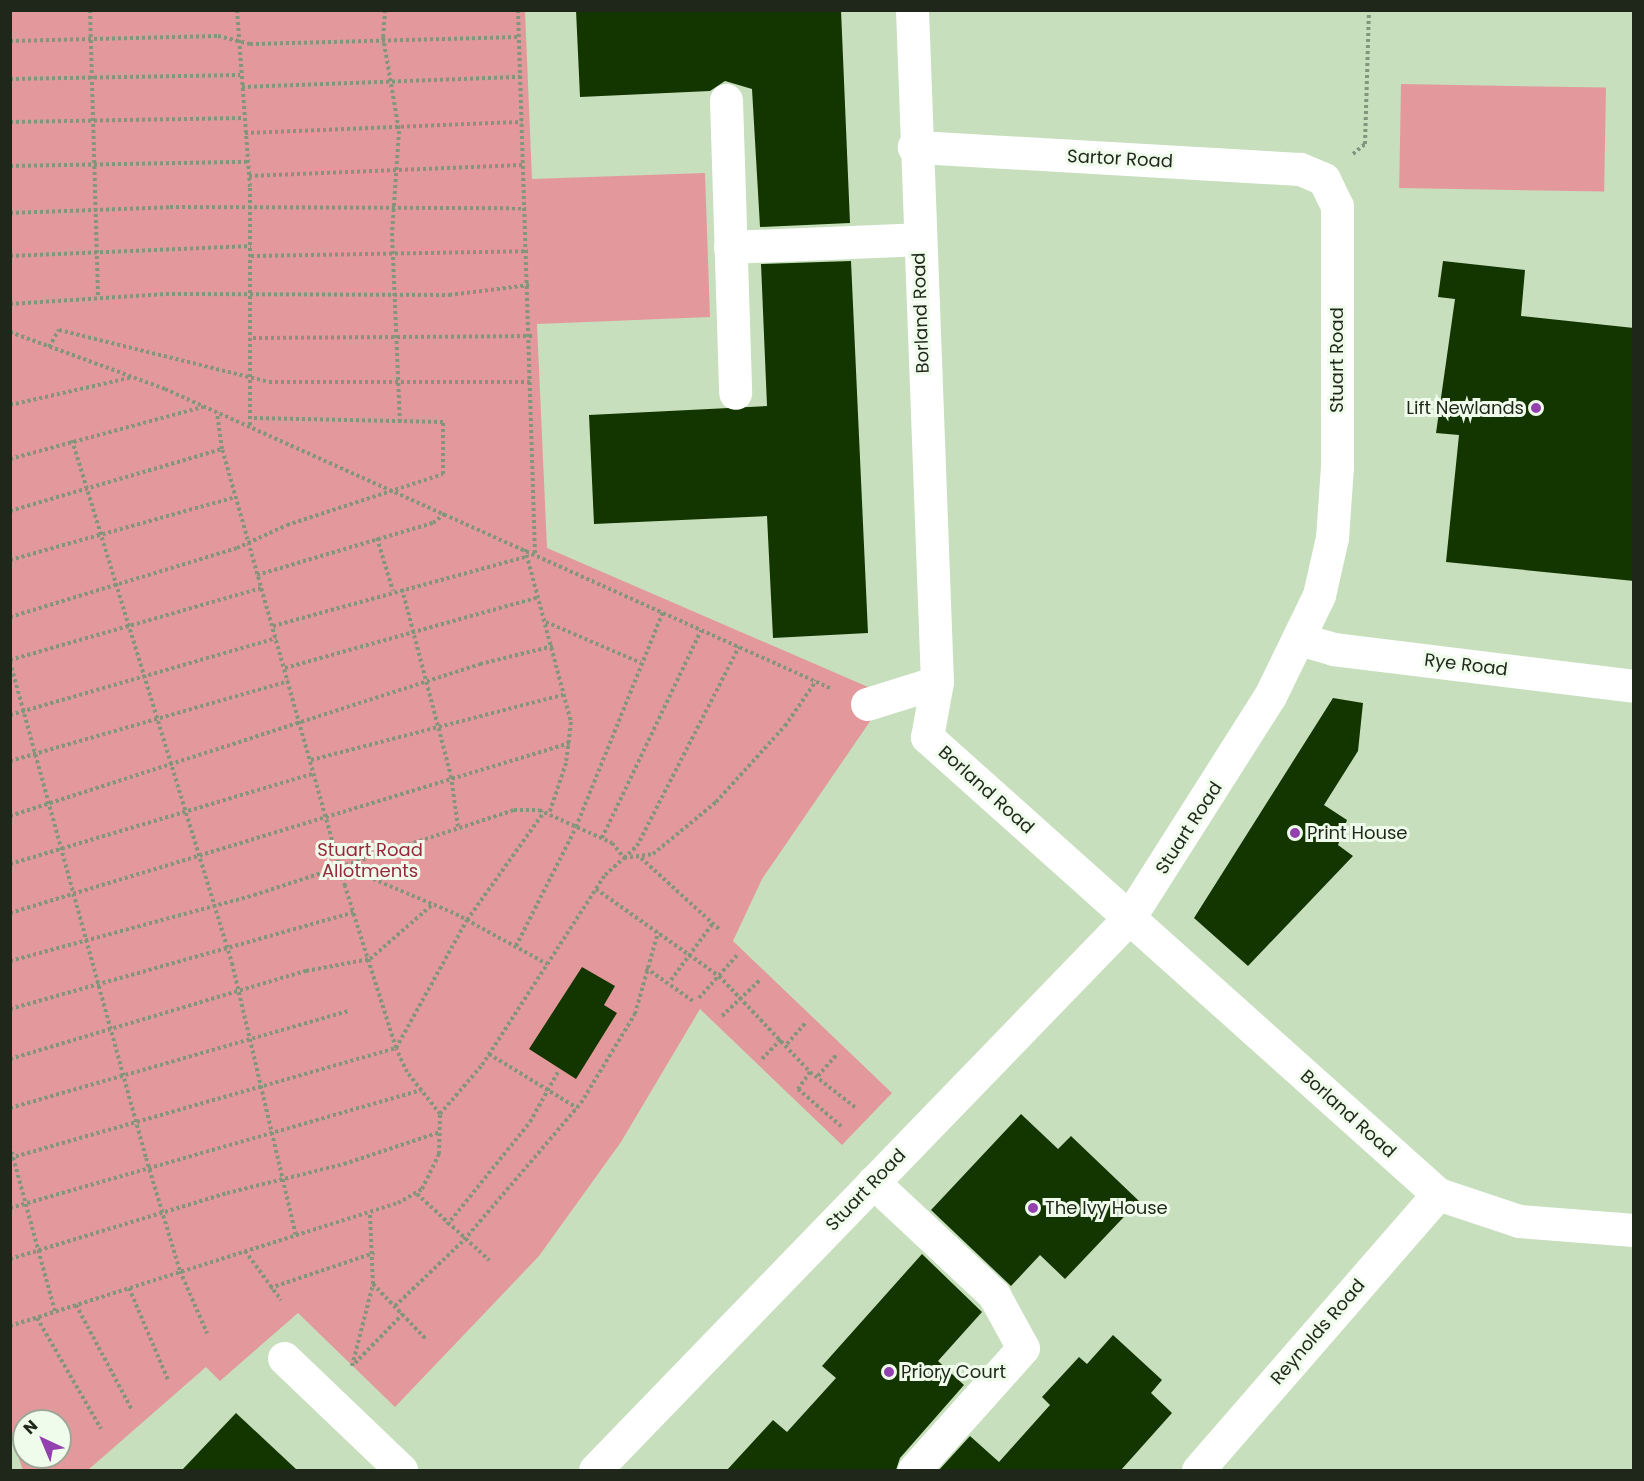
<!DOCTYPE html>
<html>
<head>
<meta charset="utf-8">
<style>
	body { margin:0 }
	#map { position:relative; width:1644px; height:1481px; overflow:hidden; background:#c7dfbd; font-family:Poppins,sans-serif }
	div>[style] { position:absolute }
	.green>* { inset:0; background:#e3999c; transform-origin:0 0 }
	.building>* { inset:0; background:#133600 }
	.path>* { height:4px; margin-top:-2px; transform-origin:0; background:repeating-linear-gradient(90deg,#83957c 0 3px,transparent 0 6px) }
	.minor>* { height:33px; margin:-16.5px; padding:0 16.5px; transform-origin:16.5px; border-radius:16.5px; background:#fff }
	.dots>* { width:16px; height:16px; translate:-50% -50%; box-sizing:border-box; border:3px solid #f0fceb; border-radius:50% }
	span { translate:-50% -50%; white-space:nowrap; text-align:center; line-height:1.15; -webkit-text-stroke:6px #f0fceb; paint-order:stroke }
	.street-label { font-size:18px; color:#1e271a }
	.poi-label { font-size:18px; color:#1e271a }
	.right { translate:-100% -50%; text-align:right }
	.left { translate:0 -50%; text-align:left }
	.park-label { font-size:18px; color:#96293a }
	.frame { position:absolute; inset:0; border:12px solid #1e271a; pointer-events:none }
	.north { position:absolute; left:12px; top:1409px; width:60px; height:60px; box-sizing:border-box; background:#f0fceb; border:2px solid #9ca797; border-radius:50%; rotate:316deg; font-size:16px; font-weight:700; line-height:24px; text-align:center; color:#1e271a }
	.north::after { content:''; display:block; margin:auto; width:21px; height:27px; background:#9441b0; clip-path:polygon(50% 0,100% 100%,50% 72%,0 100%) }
</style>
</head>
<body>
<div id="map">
	<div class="green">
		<i style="clip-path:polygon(evenodd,10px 11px,525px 11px,532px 179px,705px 173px,710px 317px,537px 324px,547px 548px,875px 690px,873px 717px,762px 879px,733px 941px,892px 1093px,842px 1145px,700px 1009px,621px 1142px,539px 1256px,395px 1407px,298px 1313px,220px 1381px,206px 1367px,88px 1470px,23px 1470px,10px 1434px,10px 11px,24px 1421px,60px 1421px,60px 1457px,24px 1457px,24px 1421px)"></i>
		<i style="left:1401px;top:84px;width:205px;height:104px;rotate:1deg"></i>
	</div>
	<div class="building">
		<i style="clip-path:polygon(576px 10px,841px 10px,850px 223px,760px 227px,752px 89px,725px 81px,710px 91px,580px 97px)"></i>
		<i style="clip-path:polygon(851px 261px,868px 633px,773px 638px,767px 516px,594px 524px,589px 415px,767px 406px,761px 264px)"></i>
		<i style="clip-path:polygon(1443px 261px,1525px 270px,1521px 316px,1634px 328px,1634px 581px,1446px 562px,1459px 435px,1436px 433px,1455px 299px,1438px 297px)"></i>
		<i style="clip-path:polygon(1333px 698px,1363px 703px,1358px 751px,1324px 805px,1347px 820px,1338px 845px,1353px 856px,1248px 966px,1194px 918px)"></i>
		<i style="clip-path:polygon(582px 967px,615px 986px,604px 1005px,617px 1013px,576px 1079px,529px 1049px)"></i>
		<i style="clip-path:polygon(1021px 1114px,1058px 1149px,1071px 1136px,1139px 1201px,1065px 1279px,1040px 1255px,1011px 1286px,931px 1210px)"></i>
		<i style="clip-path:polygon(922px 1254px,982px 1312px,938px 1361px,964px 1385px,900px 1458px,896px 1470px,727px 1470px,773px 1420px,787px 1432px,836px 1378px,822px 1366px)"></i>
		<i style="clip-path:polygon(1113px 1335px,1162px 1380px,1151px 1393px,1172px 1413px,1121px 1470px,939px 1470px,970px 1436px,999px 1462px,1050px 1405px,1042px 1397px,1079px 1357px,1087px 1364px)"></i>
		<i style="clip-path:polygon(236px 1413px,297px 1470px,182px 1470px)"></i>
	</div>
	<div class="path">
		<i style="left:90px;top:10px;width:286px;rotate:88.4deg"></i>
		<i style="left:237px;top:10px;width:178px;rotate:85.8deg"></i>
		<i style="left:250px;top:188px;width:239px;rotate:90deg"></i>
		<i style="left:385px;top:10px;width:27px;rotate:94deg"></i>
		<i style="left:383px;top:37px;width:95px;rotate:80.3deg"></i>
		<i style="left:399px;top:131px;width:102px;rotate:93.9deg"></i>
		<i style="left:392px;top:233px;width:191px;rotate:87.6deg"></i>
		<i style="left:518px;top:10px;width:544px;rotate:88.21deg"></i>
		<i style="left:10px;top:41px;width:208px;rotate:-1.4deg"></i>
		<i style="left:218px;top:36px;width:33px;rotate:14deg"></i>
		<i style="left:250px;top:44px;width:269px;rotate:-1.5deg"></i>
		<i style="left:10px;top:79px;width:230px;rotate:-1deg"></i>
		<i style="left:242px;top:87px;width:279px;rotate:-2.1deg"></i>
		<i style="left:10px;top:122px;width:234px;rotate:-1deg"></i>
		<i style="left:245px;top:133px;width:277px;rotate:-2.3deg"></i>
		<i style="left:1353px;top:154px;width:16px;rotate:-40deg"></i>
		<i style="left:1365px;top:144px;width:134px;rotate:-88.3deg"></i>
		<i style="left:10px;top:166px;width:238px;rotate:-1deg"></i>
		<i style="left:249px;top:176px;width:275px;rotate:-2.3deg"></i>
		<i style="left:10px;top:213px;width:160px;rotate:-2.1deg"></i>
		<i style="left:170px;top:207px;width:356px;rotate:0.2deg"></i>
		<i style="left:10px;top:256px;width:241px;rotate:-2.4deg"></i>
		<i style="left:251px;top:256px;width:277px;rotate:-1deg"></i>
		<i style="left:10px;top:304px;width:156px;rotate:-3.7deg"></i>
		<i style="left:166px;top:294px;width:283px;rotate:0.2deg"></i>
		<i style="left:449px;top:295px;width:81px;rotate:-7.1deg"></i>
		<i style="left:10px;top:332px;width:165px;rotate:20.2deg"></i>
		<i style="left:165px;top:389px;width:729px;rotate:24.21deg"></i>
		<i style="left:253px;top:338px;width:279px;rotate:-0.4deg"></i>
		<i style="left:49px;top:347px;width:20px;rotate:-60deg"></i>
		<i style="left:59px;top:330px;width:216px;rotate:13.9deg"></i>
		<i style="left:269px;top:382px;width:264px"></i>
		<i style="left:10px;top:405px;width:126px;rotate:-12.8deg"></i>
		<i style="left:72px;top:440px;width:547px;rotate:72.99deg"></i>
		<i style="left:232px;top:963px;width:279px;rotate:76.8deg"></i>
		<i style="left:10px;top:459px;width:200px;rotate:-15.1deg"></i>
		<i style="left:10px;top:511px;width:221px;rotate:-16.3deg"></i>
		<i style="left:377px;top:538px;width:55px;rotate:73.2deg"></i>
		<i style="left:525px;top:549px;width:179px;rotate:75.1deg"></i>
		<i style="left:571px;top:722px;width:41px;rotate:97deg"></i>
		<i style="left:566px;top:763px;width:54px;rotate:108.4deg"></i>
		<i style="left:10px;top:560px;width:234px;rotate:-15.6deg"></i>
		<i style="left:257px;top:575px;width:184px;rotate:-16.5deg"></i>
		<i style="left:433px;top:523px;width:16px;rotate:-38deg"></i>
		<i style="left:402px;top:589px;width:193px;rotate:75.3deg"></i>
		<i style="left:451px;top:776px;width:51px;rotate:82.2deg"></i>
		<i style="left:10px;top:617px;width:237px;rotate:-16.9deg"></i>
		<i style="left:237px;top:548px;width:55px;rotate:-24.7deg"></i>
		<i style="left:287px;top:525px;width:164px;rotate:-18.1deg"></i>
		<i style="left:443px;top:474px;width:52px;rotate:-90deg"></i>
		<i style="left:443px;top:422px;width:192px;rotate:-178.8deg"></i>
		<i style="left:546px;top:622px;width:103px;rotate:23.3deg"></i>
		<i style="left:273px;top:626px;width:262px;rotate:-15.3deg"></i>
		<i style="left:10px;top:660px;width:261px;rotate:-16deg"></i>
		<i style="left:10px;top:662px;width:514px;rotate:74.67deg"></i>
		<i style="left:146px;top:1158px;width:118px;rotate:73.3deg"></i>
		<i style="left:180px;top:1271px;width:68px;rotate:66.5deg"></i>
		<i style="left:285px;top:668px;width:261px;rotate:-15.6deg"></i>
		<i style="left:10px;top:715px;width:277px;rotate:-16.1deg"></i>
		<i style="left:311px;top:760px;width:263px;rotate:-14.5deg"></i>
		<i style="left:10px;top:761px;width:290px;rotate:-16deg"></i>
		<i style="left:10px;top:816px;width:494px;rotate:-17.9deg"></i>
		<i style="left:480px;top:664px;width:76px;rotate:-13.7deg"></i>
		<i style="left:602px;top:838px;width:230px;rotate:-64.5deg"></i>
		<i style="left:641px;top:858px;width:108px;rotate:42.4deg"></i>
		<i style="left:10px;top:864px;width:318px;rotate:-16.6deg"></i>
		<i style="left:340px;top:865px;width:126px;rotate:22.9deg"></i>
		<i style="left:456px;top:914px;width:104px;rotate:28.8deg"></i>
		<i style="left:596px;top:889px;width:151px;rotate:35.3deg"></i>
		<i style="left:719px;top:976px;width:132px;rotate:46.5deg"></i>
		<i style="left:810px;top:1072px;width:58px;rotate:38deg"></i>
		<i style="left:10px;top:913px;width:585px;rotate:-16.89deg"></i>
		<i style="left:516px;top:946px;width:133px;rotate:-63.2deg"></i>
		<i style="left:576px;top:827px;width:232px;rotate:-68deg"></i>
		<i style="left:10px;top:961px;width:253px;rotate:-15.1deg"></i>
		<i style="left:254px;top:895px;width:274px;rotate:-18.1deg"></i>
		<i style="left:514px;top:810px;width:25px"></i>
		<i style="left:539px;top:810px;width:80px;rotate:24.3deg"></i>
		<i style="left:612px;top:843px;width:19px;rotate:51deg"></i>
		<i style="left:624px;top:858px;width:18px;rotate:-43deg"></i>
		<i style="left:637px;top:846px;width:224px;rotate:-62.9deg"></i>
		<i style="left:646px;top:968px;width:57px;rotate:35.1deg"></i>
		<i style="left:671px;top:980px;width:71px;rotate:-53.6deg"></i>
		<i style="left:699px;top:998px;width:57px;rotate:-48.5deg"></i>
		<i style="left:10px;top:1009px;width:357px;rotate:-15.7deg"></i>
		<i style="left:722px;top:1016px;width:52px;rotate:-43.5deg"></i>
		<i style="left:787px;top:1044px;width:28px;rotate:-49deg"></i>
		<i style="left:489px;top:1054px;width:103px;rotate:31.5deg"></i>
		<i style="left:10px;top:1059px;width:309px;rotate:-16.6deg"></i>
		<i style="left:306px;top:971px;width:65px;rotate:-10.6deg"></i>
		<i style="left:370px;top:959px;width:84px;rotate:-41.1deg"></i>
		<i style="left:762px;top:1059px;width:28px;rotate:-46deg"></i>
		<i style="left:810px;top:1072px;width:21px;rotate:125deg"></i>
		<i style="left:798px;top:1089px;width:57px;rotate:40.7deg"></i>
		<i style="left:818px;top:1076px;width:30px;rotate:-49deg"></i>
		<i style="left:10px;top:1108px;width:352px;rotate:-16deg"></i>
		<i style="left:440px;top:1114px;width:65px;rotate:-49.4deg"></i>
		<i style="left:482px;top:1065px;width:226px;rotate:-57.1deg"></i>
		<i style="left:605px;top:875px;width:25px;rotate:-42deg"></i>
		<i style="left:624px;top:858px;width:29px;rotate:-8deg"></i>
		<i style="left:653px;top:854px;width:82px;rotate:-39.5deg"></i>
		<i style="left:716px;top:802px;width:103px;rotate:-47.8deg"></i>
		<i style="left:785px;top:726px;width:55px;rotate:-55.4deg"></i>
		<i style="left:10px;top:1146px;width:172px;rotate:74.8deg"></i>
		<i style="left:10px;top:1158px;width:401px;rotate:-15.9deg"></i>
		<i style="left:396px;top:1048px;width:146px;rotate:-61deg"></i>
		<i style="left:467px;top:920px;width:133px;rotate:-54.5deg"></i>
		<i style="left:417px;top:1194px;width:98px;rotate:42.5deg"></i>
		<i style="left:10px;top:1208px;width:428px;rotate:-16deg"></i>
		<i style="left:447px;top:1225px;width:132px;rotate:-51.1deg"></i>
		<i style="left:530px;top:1122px;width:57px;rotate:-60.8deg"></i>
		<i style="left:245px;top:1251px;width:61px;rotate:53.7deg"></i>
		<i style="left:10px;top:1259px;width:227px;rotate:-16.9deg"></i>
		<i style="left:227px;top:1193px;width:121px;rotate:-13.9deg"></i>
		<i style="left:344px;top:1164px;width:101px;rotate:-18.4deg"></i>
		<i style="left:373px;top:1284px;width:76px;rotate:46.1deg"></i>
		<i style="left:129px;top:1288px;width:100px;rotate:67deg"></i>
		<i style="left:270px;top:1288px;width:110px;rotate:-18.6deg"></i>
		<i style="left:76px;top:1305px;width:119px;rotate:61.9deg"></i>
		<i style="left:395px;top:1306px;width:95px;rotate:-43.7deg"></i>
		<i style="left:464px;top:1240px;width:180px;rotate:-49.5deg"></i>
		<i style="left:581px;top:1103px;width:104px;rotate:-58.8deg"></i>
		<i style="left:635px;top:1014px;width:85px;rotate:-74.3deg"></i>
		<i style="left:37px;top:1318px;width:128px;rotate:60deg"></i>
		<i style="left:10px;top:1326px;width:407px;rotate:-17.6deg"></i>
		<i style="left:398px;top:1203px;width:28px;rotate:-30deg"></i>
		<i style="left:422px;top:1189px;width:39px;rotate:-64deg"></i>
		<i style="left:439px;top:1154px;width:40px;rotate:-88.6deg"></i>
		<i style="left:440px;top:1114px;width:53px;rotate:-128.2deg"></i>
		<i style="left:407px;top:1072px;width:26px;rotate:-115deg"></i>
		<i style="left:396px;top:1048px;width:170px;rotate:-107.5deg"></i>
		<i style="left:345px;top:886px;width:454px;rotate:-105.7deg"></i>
		<i style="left:222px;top:449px;width:37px;rotate:-98deg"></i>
		<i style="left:355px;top:1363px;width:69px;rotate:-45.6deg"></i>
		<i style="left:352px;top:1366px;width:85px;rotate:-75.6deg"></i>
		<i style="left:373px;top:1284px;width:70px;rotate:-92.5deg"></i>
	</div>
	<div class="minor">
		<i style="left:912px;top:10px;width:672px;rotate:87.87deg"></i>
		<i style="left:937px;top:682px;width:56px;rotate:100.3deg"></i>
		<i style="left:927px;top:737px;width:686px;rotate:41.81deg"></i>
		<i style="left:1438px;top:1194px;width:85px;rotate:18.4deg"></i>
		<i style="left:1519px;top:1221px;width:115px;rotate:4.5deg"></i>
		<i style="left:726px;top:100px;width:293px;rotate:88.2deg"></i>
		<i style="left:730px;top:247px;width:187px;rotate:-2.4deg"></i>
		<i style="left:1299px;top:639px;width:35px;rotate:16deg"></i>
		<i style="left:1333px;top:649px;width:303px;rotate:7deg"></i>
		<i style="left:867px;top:704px;width:73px;rotate:-17.4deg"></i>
		<i style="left:873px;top:1182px;width:166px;rotate:43deg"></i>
		<i style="left:994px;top:1295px;width:60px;rotate:61.3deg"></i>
		<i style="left:1023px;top:1348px;width:164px;rotate:131.8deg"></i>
		<i style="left:284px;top:1358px;width:162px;rotate:43.7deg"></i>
		<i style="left:595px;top:1470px;width:768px;rotate:-45.95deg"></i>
		<i style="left:1129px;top:918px;width:263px;rotate:-57.6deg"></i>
		<i style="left:1270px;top:696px;width:112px;rotate:-64.1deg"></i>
		<i style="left:1319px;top:595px;width:58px;rotate:-77.2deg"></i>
		<i style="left:1332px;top:538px;width:71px;rotate:-86deg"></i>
		<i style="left:1337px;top:467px;width:261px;rotate:-90deg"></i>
		<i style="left:1337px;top:206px;width:30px;rotate:-116deg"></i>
		<i style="left:1324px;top:179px;width:26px;rotate:-157deg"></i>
		<i style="left:1300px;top:169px;width:387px;rotate:-176.7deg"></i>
		<i style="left:1198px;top:1470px;width:366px;rotate:-49deg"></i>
	</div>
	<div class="dots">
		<i style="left:1536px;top:408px;background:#9441b0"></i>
		<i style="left:1295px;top:833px;background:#9441b0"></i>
		<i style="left:1033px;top:1208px;background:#9441b0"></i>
		<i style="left:889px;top:1372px;background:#9441b0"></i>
	</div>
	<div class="street-label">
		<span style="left:1120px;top:159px;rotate:3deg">Sartor Road</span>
		<span style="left:921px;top:313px;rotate:-92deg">Borland Road</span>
		<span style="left:1337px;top:360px;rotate:-90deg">Stuart Road</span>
		<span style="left:1466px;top:665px;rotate:7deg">Rye Road</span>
		<span style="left:986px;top:790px;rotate:42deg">Borland Road</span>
		<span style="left:1189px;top:828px;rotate:-57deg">Stuart Road</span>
		<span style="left:1348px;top:1114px;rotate:42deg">Borland Road</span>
		<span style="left:866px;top:1190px;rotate:-46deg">Stuart Road</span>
		<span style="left:1318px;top:1332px;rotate:-49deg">Reynolds Road</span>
	</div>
	<div class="poi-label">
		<span class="right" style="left:1524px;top:408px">Lift Newlands</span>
		<span class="left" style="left:1307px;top:833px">Print House</span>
		<span class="left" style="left:1045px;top:1208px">The Ivy House</span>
		<span class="left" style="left:901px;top:1372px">Priory Court</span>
	</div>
	<div class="park-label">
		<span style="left:370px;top:861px">Stuart Road<br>Allotments</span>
	</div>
	<div class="frame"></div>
	<div class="north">N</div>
</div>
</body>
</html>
